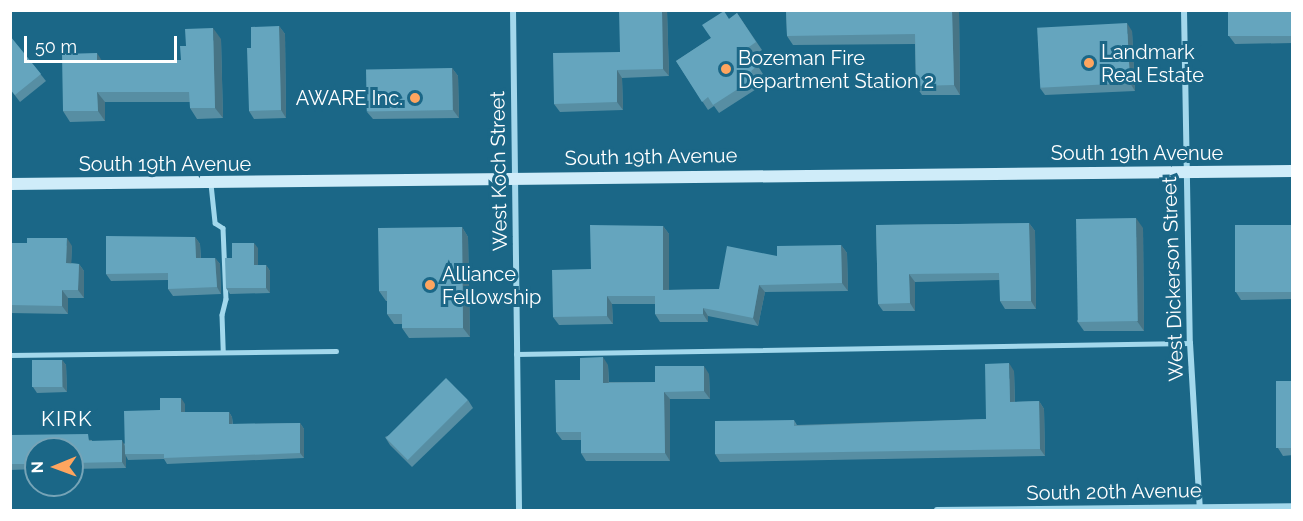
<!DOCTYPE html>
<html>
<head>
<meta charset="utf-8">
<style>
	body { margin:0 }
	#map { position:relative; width:1303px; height:521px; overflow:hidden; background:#1b6787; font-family:Raleway,sans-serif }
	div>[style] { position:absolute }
	.lane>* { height:4.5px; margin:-2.25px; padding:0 2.25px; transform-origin:2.25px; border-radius:2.25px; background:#a3d8ec }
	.street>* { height:6px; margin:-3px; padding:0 3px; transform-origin:3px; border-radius:3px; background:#a3d8ec }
	.secondary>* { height:12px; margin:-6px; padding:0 6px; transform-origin:6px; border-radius:6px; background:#cfecf9 }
	.wall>* { inset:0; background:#578ea3 }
	.shaded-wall>* { inset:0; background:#477485 }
	.building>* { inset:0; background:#65a5be; transform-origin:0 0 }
	.dots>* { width:16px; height:16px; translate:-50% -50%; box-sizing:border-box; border:3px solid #1b6787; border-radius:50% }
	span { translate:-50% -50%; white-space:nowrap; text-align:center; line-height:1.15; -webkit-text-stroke:6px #1b6787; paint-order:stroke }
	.poi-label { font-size:20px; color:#fff }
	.left { translate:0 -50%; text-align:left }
	.right { translate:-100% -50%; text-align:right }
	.street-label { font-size:20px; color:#fff }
	.neighbourhood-label { font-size:21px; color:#fff; letter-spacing:1.5px }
	.frame { position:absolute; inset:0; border:12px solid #fff; pointer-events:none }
	.north { position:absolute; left:24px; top:437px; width:60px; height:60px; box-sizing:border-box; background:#1b6787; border:2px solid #76a4b7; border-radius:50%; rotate:269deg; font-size:16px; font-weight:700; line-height:24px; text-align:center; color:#fff }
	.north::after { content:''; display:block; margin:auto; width:21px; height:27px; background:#fea55f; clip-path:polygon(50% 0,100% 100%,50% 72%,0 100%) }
	.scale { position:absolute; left:24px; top:36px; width:153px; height:27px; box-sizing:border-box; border:3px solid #fff; border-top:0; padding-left:8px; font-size:18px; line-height:21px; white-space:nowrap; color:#fff; -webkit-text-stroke:4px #1b6787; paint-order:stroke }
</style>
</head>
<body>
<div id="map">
	<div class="lane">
		<i style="left:211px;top:184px;width:39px;rotate:84deg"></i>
		<i style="left:215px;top:223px;width:9px;rotate:32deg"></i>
		<i style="left:223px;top:228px;width:71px;rotate:87.6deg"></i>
		<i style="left:226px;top:299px;width:16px;rotate:104deg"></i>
		<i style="left:222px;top:315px;width:37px;rotate:88deg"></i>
		<i style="left:516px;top:354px;width:674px;rotate:-0.94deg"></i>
		<i style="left:10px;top:355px;width:326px;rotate:-0.7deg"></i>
	</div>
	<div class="street">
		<i style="left:513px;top:10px;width:500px;rotate:89.31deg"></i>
		<i style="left:1184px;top:10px;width:333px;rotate:89deg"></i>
		<i style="left:1190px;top:343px;width:167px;rotate:86.6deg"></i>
		<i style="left:937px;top:510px;width:355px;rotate:-0.6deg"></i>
	</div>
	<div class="secondary">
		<i style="left:10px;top:184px;width:1282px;rotate:-0.58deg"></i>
	</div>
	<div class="wall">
		<i style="clip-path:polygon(667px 10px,669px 76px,622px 78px,623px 110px,560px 112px,554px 104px,620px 52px)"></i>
		<i style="clip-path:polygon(786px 10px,959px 10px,960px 95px,922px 95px,916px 86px,915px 44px,793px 45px,787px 36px)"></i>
		<i style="clip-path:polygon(1293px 10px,1293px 43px,1235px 44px,1229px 36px)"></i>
		<i style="clip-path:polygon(737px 13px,762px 50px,752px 57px,763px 74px,756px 79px,761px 86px,719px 113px,714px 106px,708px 110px,676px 61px,711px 38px,729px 19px)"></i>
		<i style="clip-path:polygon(279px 26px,285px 34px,286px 118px,254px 119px,249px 111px,251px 48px)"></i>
		<i style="clip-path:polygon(1132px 31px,1135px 91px,1045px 95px,1040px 88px)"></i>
		<i style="clip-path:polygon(10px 36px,46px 81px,20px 102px,10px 89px)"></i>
		<i style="clip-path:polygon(221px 39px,223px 118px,197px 119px,190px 108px,190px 102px,105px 102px,105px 121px,70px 122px,63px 111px,102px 60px,181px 60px,186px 46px)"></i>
		<i style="clip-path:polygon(452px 68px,458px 76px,459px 118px,373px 119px,367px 112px)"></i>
		<i style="clip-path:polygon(1029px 223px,1035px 231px,1036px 309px,1005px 309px,1000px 301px,1000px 280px,915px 282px,915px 311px,883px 311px,878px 304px,876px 225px)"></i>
		<i style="clip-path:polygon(1293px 225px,1293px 299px,1241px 300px,1236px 292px)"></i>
		<i style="clip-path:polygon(663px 226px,669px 234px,669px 290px,719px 289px,777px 256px,841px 245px,847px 253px,848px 291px,765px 292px,758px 326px,708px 316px,708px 322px,660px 322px,655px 314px,655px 304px,612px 304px,613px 324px,559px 325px,553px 317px,591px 269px)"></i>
		<i style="clip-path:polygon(462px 227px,468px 237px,470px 337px,409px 338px,402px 328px,402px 324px,394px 324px,387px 314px,387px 301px,386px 301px,379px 291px)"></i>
		<i style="clip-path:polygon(1143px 228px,1144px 331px,1084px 331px,1077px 321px)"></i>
		<i style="clip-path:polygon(195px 237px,200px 244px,201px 258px,215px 258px,220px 264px,221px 294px,173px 296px,168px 289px,168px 280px,111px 281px,106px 274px)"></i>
		<i style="clip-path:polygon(10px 243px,27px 243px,72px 246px,71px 263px,79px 264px,84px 271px,84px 298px,68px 298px,68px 314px,10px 313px)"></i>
		<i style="clip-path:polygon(258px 248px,258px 265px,266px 265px,270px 271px,270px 293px,230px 294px,226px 288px,232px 258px)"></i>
		<i style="clip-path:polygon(62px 360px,66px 365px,67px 392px,37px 393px,33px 387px)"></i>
		<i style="clip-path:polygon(608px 365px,609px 382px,655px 382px,709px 374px,710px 399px,670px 399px,670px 461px,586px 461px,581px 453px,581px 440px,562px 440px,556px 432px,580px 380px)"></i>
		<i style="clip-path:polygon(1014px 371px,1015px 402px,1039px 401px,1044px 409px,1045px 456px,720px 462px,715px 454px,794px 420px,797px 425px,986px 419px)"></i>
		<i style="clip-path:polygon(1293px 381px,1293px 455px,1283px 456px,1278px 448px)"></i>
		<i style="clip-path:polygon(468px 400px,473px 408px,412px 467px,390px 445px,385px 437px)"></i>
		<i style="clip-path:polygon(185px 404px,185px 412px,229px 412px,232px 417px,233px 424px,300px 423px,304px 429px,304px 458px,167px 464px,164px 459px,128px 460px,126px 456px,126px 468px,72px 469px,72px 449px,36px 449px,36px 469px,10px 470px,10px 435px,92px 440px,92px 441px,124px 444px,160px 410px)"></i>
	</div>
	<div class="shaded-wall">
		<i style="clip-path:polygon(662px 10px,667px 10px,669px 76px,663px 69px)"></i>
		<i style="clip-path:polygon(952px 10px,959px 10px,960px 95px,954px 85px)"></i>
		<i style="clip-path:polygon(1127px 23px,1132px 31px,1135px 91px,1130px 83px)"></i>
		<i style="clip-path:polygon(279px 26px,285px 34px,286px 118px,281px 110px)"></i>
		<i style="clip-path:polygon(213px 28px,221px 39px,223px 118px,215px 108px)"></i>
		<i style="clip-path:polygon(97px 53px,104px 64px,97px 60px)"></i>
		<i style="clip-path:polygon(452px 68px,458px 76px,459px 118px,453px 110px)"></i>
		<i style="clip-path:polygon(617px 70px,622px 78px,623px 110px,617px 102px)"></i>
		<i style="clip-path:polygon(97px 92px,105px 102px,105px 121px,98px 111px)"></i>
		<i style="clip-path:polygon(1136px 218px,1143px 228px,1144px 331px,1137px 321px)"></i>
		<i style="clip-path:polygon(1029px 223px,1035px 231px,1036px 309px,1031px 301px)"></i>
		<i style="clip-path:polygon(663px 226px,669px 234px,669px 297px,663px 290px)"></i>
		<i style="clip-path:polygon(462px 227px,468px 237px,470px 337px,463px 328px)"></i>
		<i style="clip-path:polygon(195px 237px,200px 244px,201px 265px,196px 258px)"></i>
		<i style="clip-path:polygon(67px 238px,72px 246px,71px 271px,66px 263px)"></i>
		<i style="clip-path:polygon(254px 243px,258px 248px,258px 271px,254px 265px)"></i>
		<i style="clip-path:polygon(841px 245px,847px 253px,848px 291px,842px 283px)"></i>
		<i style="clip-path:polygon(215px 258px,220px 264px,221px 294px,217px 287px)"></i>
		<i style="clip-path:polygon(79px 264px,84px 271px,84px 298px,78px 290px)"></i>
		<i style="clip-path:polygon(266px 265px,270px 271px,270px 293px,266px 288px)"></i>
		<i style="clip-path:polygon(909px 274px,915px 282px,915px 311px,910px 303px)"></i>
		<i style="clip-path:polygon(759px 285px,765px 292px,758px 326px,753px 318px)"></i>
		<i style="clip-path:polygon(62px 290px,68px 298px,68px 314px,62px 306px)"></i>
		<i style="clip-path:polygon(607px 296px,612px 304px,613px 324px,607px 316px)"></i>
		<i style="clip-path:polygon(703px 308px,708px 316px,708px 322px,703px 314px)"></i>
		<i style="clip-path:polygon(603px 357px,608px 365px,609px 390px,603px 383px)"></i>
		<i style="clip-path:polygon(62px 360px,66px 365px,67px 392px,63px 387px)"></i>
		<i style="clip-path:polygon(1009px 363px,1014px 371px,1015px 409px,1010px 402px)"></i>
		<i style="clip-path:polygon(704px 366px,709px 374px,710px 399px,704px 391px)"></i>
		<i style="clip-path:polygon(664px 392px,670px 399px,670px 461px,665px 453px)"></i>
		<i style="clip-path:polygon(181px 398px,185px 404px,185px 418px,181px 412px)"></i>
		<i style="clip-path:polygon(1039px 401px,1044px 409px,1045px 456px,1040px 449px)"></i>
		<i style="clip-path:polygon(229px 412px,232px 417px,233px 430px,229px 424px)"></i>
		<i style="clip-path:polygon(300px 423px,304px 429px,304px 458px,300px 453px)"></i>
		<i style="clip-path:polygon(122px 440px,125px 446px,125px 454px,126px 456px,126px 468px,122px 462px)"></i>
	</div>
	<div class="building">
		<i style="clip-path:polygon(619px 10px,662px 10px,663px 69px,617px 70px,617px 102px,554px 104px,553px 53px,620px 52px)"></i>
		<i style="clip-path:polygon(786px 10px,952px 10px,954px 85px,916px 86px,915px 34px,787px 36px)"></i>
		<i style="left:1228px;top:10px;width:65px;height:26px"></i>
		<i style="clip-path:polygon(724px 11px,729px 19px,737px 13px,756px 42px,746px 49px,757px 66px,751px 71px,755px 78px,713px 105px,708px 97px,702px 102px,676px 61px,711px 38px,702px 25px)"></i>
		<i style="left:1127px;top:23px;width:60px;height:90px;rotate:87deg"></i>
		<i style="clip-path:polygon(279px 26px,281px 110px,249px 111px,247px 48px,251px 48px,251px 27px)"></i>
		<i style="clip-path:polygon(213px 28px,215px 108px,190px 108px,189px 92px,97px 92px,98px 111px,63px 111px,62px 54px,97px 53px,97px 60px,181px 60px,180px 46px,186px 46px,185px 29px)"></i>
		<i style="clip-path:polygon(10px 36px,41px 74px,15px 95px,10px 89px)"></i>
		<i style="left:452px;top:68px;width:42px;height:86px;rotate:89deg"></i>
		<i style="left:1136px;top:218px;width:103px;height:60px;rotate:89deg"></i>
		<i style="clip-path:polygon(1029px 223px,1031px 301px,1000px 301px,999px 273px,909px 274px,910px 303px,878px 304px,876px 225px)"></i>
		<i style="clip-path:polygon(590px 225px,663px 226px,663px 290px,719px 289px,727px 246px,777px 256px,777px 246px,841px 245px,842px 283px,759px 285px,753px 318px,703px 308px,703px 314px,655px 314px,655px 296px,607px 296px,607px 316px,553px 317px,552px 270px,591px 269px)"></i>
		<i style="left:1235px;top:225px;width:58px;height:67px"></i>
		<i style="clip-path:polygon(462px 227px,463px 328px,402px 328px,402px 314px,387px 314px,387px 291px,379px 291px,378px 228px)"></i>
		<i style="clip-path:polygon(106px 236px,195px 237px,196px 258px,215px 258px,217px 287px,168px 289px,168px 273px,106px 274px)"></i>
		<i style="clip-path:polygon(27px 238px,67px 238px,66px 263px,79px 264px,78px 290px,62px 290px,62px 306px,10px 305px,10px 243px,27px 243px)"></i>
		<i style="clip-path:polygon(232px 243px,254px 243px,254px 265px,266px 265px,266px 288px,226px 288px,225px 258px,232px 258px)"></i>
		<i style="clip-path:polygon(603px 357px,603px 383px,655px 382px,655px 366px,704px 366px,704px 391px,664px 392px,665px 453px,581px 453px,581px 432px,556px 432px,555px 380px,580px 380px,580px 358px)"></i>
		<i style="left:32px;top:360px;width:30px;height:27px"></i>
		<i style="clip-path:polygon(1009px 363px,1010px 402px,1039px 401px,1040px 449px,715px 454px,715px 421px,794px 420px,794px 426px,986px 419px,985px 364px)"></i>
		<i style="left:446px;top:378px;width:31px;height:85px;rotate:45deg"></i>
		<i style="left:1276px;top:381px;width:17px;height:67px"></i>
		<i style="clip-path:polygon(160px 398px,181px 398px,181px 412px,229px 412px,229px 424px,300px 423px,300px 453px,164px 458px,164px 454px,125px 454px,124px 411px,160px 410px)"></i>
		<i style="clip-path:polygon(88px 434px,89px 441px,122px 440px,122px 462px,72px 463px,72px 449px,36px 449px,36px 464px,10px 464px,10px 435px)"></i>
	</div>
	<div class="dots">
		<i style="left:1089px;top:63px;background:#fea55f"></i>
		<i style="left:726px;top:69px;background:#fea55f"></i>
		<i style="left:415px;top:98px;background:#fea55f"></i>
		<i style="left:430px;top:285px;background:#fea55f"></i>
	</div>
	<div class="poi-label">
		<span class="left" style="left:1101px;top:64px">Landmark<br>Real Estate</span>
		<span class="left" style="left:738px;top:70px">Bozeman Fire<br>Department Station 2</span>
		<span class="right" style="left:403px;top:98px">AWARE Inc.</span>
		<span class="left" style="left:442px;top:286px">Alliance<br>Fellowship</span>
	</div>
	<div class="street-label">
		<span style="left:1137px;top:153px">South 19th Avenue</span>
		<span style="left:651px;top:157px;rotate:-1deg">South 19th Avenue</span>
		<span style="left:165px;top:164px">South 19th Avenue</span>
		<span style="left:499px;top:171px;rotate:-91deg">West Koch Street</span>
		<span style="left:1173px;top:279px;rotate:-92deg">West Dickerson Street</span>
		<span style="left:1114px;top:492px;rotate:-1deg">South 20th Avenue</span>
	</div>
	<div class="neighbourhood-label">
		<span style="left:67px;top:419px">KIRK</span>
	</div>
	<div class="frame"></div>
	<div class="north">N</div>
	<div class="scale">50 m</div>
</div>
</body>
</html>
